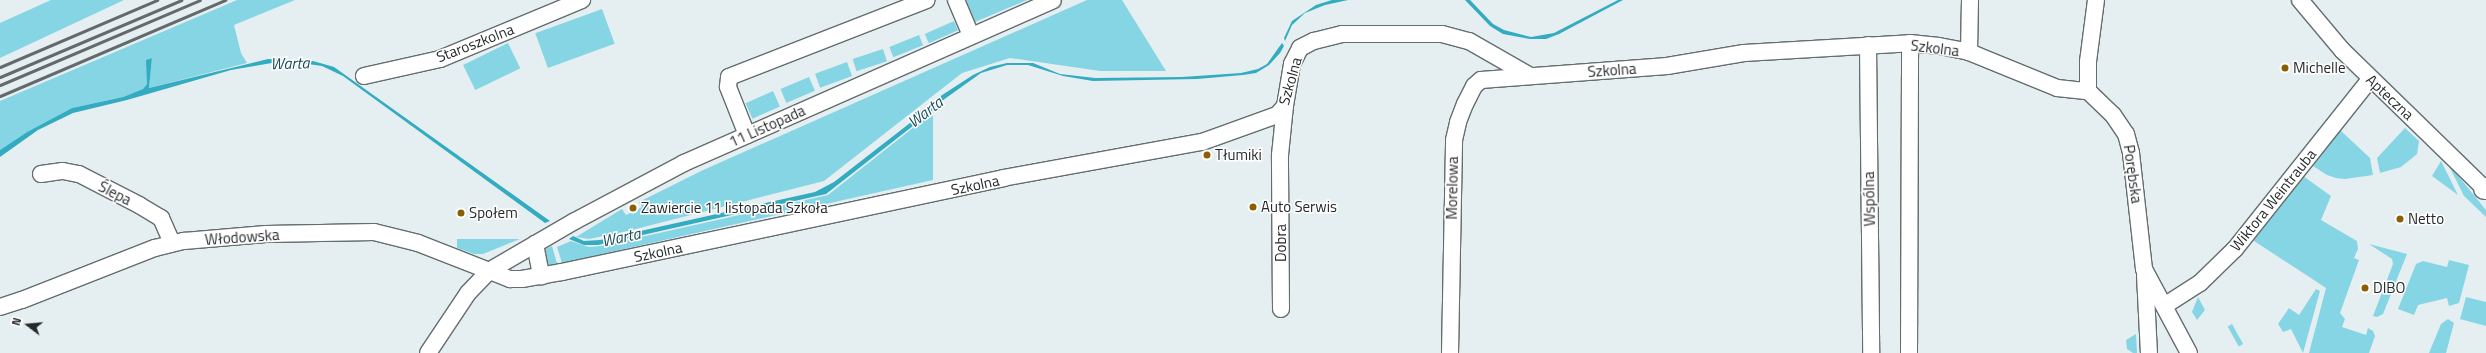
<!DOCTYPE html>
<html>
<head>
<meta charset="utf-8">
<style>
	body { margin:0 }
	#map { position:relative; width:2486px; height:353px; overflow:hidden; background:#e5eff1; font-family:"Titillium Web",sans-serif }
	div>[style] { position:absolute }
	.green>* { inset:0; background:#86d5e5; transform-origin:0 0 }
	.water>* { inset:0; background:#33acc1 }
	.roads { filter:drop-shadow(1px 0 #646d6f) drop-shadow(-1px 0 #646d6f) drop-shadow(0 1px #646d6f) drop-shadow(0 -1px #646d6f) }
	.minor>* { height:16px; margin:-8px; padding:0 8px; transform-origin:8px; border-radius:8px; background:#fff }
	.major>* { height:21px; margin:-10.5px; padding:0 10.5px; transform-origin:10.5px; border-radius:10.5px; background:#fff }
	.rail>* { height:3px; margin:-1.5px; padding:0 1.5px; transform-origin:1.5px; border-radius:1.5px; background:#646a6b }
	.dots>* { width:11px; height:11px; translate:-50% -50%; box-sizing:border-box; border:2px solid #fff; border-radius:50% }
	span { translate:-50% -50%; white-space:nowrap; text-align:center; line-height:1.15; -webkit-text-stroke:3px #fff; paint-order:stroke }
	.street-label { font-size:15px; color:#25292a }
	.poi-label { font-size:15px; color:#25292a }
	.left { translate:0 -50%; text-align:left }
	.water-label { font-size:16px; color:#1b4d56; font-style:italic }
	.north { position:absolute; left:8px; top:305px; width:40px; height:40px; -webkit-text-stroke:3px #fff; paint-order:stroke; rotate:286deg; font-size:11px; font-weight:700; line-height:16px; text-align:center; color:#25292a }
	.north::after { content:''; display:block; margin:auto; width:14px; height:18px; background:#25292a; clip-path:polygon(50% 0,100% 100%,50% 72%,0 100%) }
</style>
</head>
<body>
<div id="map">
	<div class="green">
		<i style="clip-path:polygon(51px 0,124px 0,0 58px,0 23px)"></i>
		<i style="clip-path:polygon(237px 0,295px 0,234px 25px,241px 53px,247px 63px,149px 88px,152px 58px,147px 60px,147px 84px,143px 89px,123px 97px,72px 108px,27px 132px,0 150px,0 101px)"></i>
		<i style="clip-path:polygon(966px 0,1027px 0,975px 22px)"></i>
		<i style="clip-path:polygon(1087px 0,1122px 0,1166px 71px,1100px 71px,1010px 58px,962px 73px,824px 181px,628px 231px,589px 239px,576px 237px,622px 209px,626px 215px,642px 207px,639px 202px,701px 171px)"></i>
		<i style="left:602px;top:9px;width:37px;height:71px;rotate:70deg"></i>
		<i style="left:954px;top:21px;width:10px;height:32px;rotate:66deg"></i>
		<i style="left:919px;top:35px;width:11px;height:32px;rotate:68deg"></i>
		<i style="left:508px;top:43px;width:28px;height:50px;rotate:64deg"></i>
		<i style="left:883px;top:49px;width:13px;height:32px;rotate:72deg"></i>
		<i style="left:847px;top:62px;width:15px;height:34px;rotate:70deg"></i>
		<i style="left:809px;top:77px;width:15px;height:31px;rotate:67deg"></i>
		<i style="left:773px;top:91px;width:17px;height:30px;rotate:66deg"></i>
		<i style="clip-path:polygon(933px 112px,933px 180px,562px 263px,557px 247px,571px 241px,589px 247px,601px 246px,828px 195px)"></i>
		<i style="clip-path:polygon(2405px 128px,2419px 141px,2417px 154px,2401px 167px,2380px 173px,2377px 158px)"></i>
		<i style="clip-path:polygon(2340px 130px,2370px 158px,2373px 175px,2345px 179px,2336px 178px,2327px 175px,2313px 166px)"></i>
		<i style="clip-path:polygon(2441px 161px,2458px 195px,2432px 176px)"></i>
		<i style="clip-path:polygon(2447px 162px,2486px 210px,2486px 217px,2464px 196px)"></i>
		<i style="clip-path:polygon(2303px 176px,2331px 196px,2321px 220px,2357px 241px,2358px 249px,2354px 258px,2359px 260px,2340px 313px,2345px 319px,2342px 327px,2366px 335px,2368px 328px,2373px 331px,2375px 336px,2369px 353px,2309px 353px,2326px 288px,2251px 239px)"></i>
		<i style="clip-path:polygon(457px 239px,520px 239px,483px 254px,474px 254px,457px 248px)"></i>
		<i style="clip-path:polygon(2369px 244px,2407px 254px,2383px 314px,2377px 317px,2373px 316px,2393px 264px,2392px 259px)"></i>
		<i style="clip-path:polygon(552px 246px,558px 267px,551px 267px,547px 264px,544px 254px,546px 249px)"></i>
		<i style="clip-path:polygon(2449px 260px,2469px 265px,2459px 303px,2449px 306px,2447px 298px,2418px 305px,2414px 315px,2398px 309px,2416px 264px,2423px 261px,2447px 267px)"></i>
		<i style="clip-path:polygon(2316px 289px,2320px 291px,2303px 353px,2291px 329px,2283px 332px,2278px 324px,2289px 308px,2299px 315px)"></i>
		<i style="clip-path:polygon(2198px 297px,2205px 310px,2197px 320px,2192px 312px)"></i>
		<i style="clip-path:polygon(2466px 297px,2486px 302px,2486px 326px,2460px 319px)"></i>
		<i style="clip-path:polygon(2448px 319px,2454px 323px,2446px 353px,2429px 353px,2441px 324px)"></i>
		<i style="left:2232px;top:324px;width:23px;height:5px;rotate:61deg"></i>
		<i style="clip-path:polygon(2136px 334px,2137px 353px,2133px 353px,2127px 349px,2126px 340px)"></i>
	</div>
	<div class="water">
		<i style="clip-path:polygon(1332px 0,1348px 0,1325px 5px,1305px 13px,1292px 25px,1285px 41px,1284px 38px,1292px 21px,1316px 5px)"></i>
		<i style="clip-path:polygon(1465px 0,1470px 0,1493px 24px,1504px 30px,1531px 37px,1554px 33px,1618px 0,1623px 0,1559px 34px,1546px 39px,1530px 39px,1503px 34px,1490px 26px)"></i>
		<i style="clip-path:polygon(1282px 43px,1284px 46px,1280px 53px,1269px 65px,1256px 73px,1243px 75px,1197px 79px,1093px 81px,1063px 76px,1028px 65px,1007px 65px,981px 73px,939px 103px,936px 99px,973px 75px,990px 67px,1007px 63px,1033px 63px,1060px 74px,1095px 78px,1182px 77px,1241px 73px,1258px 69px,1267px 64px)"></i>
		<i style="clip-path:polygon(152px 58px,149px 88px,268px 59px,313px 61px,334px 67px,550px 221px,545px 223px,343px 76px,322px 66px,308px 64px,278px 62px,231px 70px,127px 100px,73px 113px,38px 130px,0 157px,0 150px,27px 132px,72px 108px,123px 97px,143px 89px,147px 84px,146px 60px)"></i>
		<i style="clip-path:polygon(934px 102px,937px 106px,932px 111px,826px 194px,598px 245px,584px 245px,569px 239px,573px 236px,584px 241px,600px 240px,815px 192px,834px 182px,910px 123px,915px 116px,915px 112px,919px 112px)"></i>
	</div>
	<div class="roads">
		<div class="minor">
			<i style="left:956px;top:0;width:38px;rotate:67deg"></i>
			<i style="left:2096px;top:0;width:63px;rotate:97.4deg"></i>
			<i style="left:2088px;top:62px;width:29px;rotate:90deg"></i>
			<i style="left:2088px;top:91px;width:35px;rotate:44deg"></i>
			<i style="left:2113px;top:115px;width:23px;rotate:56deg"></i>
			<i style="left:2126px;top:134px;width:20px;rotate:75deg"></i>
			<i style="left:2131px;top:153px;width:117px;rotate:83.6deg"></i>
			<i style="left:2144px;top:269px;width:95px;rotate:61.8deg"></i>
			<i style="left:2300px;top:0;width:65px;rotate:50deg"></i>
			<i style="left:2342px;top:50px;width:201px;rotate:44.2deg"></i>
			<i style="left:1868px;top:45px;width:308px;rotate:89.4deg"></i>
			<i style="left:1969px;top:52px;width:52px;rotate:-88.9deg"></i>
			<i style="left:364px;top:76px;width:78px;rotate:-12.6deg"></i>
			<i style="left:440px;top:59px;width:154px;rotate:-22.6deg"></i>
			<i style="left:747px;top:135px;width:52px;rotate:-111.6deg"></i>
			<i style="left:728px;top:87px;width:10px;rotate:-84deg"></i>
			<i style="left:729px;top:77px;width:212px;rotate:-21.3deg"></i>
			<i style="left:41px;top:174px;width:22px;rotate:-8deg"></i>
			<i style="left:63px;top:171px;width:16px;rotate:11deg"></i>
			<i style="left:79px;top:174px;width:68px;rotate:27.3deg"></i>
			<i style="left:139px;top:205px;width:26px;rotate:31deg"></i>
			<i style="left:161px;top:218px;width:27px;rotate:66deg"></i>
			<i style="left:535px;top:244px;width:33px;rotate:79deg"></i>
			<i style="left:2145px;top:275px;width:78px;rotate:87.1deg"></i>
			<i style="left:2164px;top:306px;width:43px;rotate:-32.6deg"></i>
			<i style="left:2200px;top:283px;width:49px;rotate:-44.2deg"></i>
			<i style="left:2235px;top:249px;width:217px;rotate:-51.5deg"></i>
			<i style="left:0;top:307px;width:23px;rotate:-18deg"></i>
			<i style="left:22px;top:300px;width:143px;rotate:-21.4deg"></i>
			<i style="left:155px;top:248px;width:30px;rotate:-14deg"></i>
			<i style="left:184px;top:241px;width:82px;rotate:-4.9deg"></i>
			<i style="left:266px;top:234px;width:108px;rotate:-1.1deg"></i>
			<i style="left:374px;top:232px;width:45px;rotate:14deg"></i>
			<i style="left:418px;top:243px;width:99px;rotate:21.4deg"></i>
			<i style="left:510px;top:279px;width:12px"></i>
			<i style="left:522px;top:279px;width:41px;rotate:-9.9deg"></i>
			<i style="left:562px;top:272px;width:451px;rotate:-12deg"></i>
			<i style="left:1003px;top:178px;width:202px;rotate:-10.3deg"></i>
			<i style="left:1202px;top:142px;width:80px;rotate:-19.8deg"></i>
			<i style="left:1277px;top:115px;width:12px;rotate:-48deg"></i>
			<i style="left:1285px;top:106px;width:43px;rotate:-80.5deg"></i>
			<i style="left:1292px;top:64px;width:18px;rotate:-63deg"></i>
			<i style="left:1300px;top:48px;width:16px;rotate:-27deg"></i>
			<i style="left:1314px;top:41px;width:29px;rotate:-14deg"></i>
			<i style="left:1342px;top:34px;width:100px"></i>
			<i style="left:1442px;top:34px;width:28px;rotate:15deg"></i>
			<i style="left:1469px;top:41px;width:70px;rotate:29.8deg"></i>
			<i style="left:1281px;top:309px;width:154px;rotate:-90.4deg"></i>
			<i style="left:1280px;top:155px;width:49px;rotate:-84.2deg"></i>
			<i style="left:428px;top:353px;width:72px;rotate:-56.3deg"></i>
			<i style="left:468px;top:293px;width:30px;rotate:-46deg"></i>
			<i style="left:489px;top:271px;width:99px;rotate:-30.2deg"></i>
			<i style="left:575px;top:221px;width:123px;rotate:-28deg"></i>
			<i style="left:684px;top:163px;width:403px;rotate:-23.8deg"></i>
			<i style="left:1450px;top:353px;width:213px;rotate:-88.9deg"></i>
			<i style="left:1454px;top:140px;width:18px;rotate:-77deg"></i>
			<i style="left:1458px;top:122px;width:19px;rotate:-69deg"></i>
			<i style="left:1465px;top:104px;width:20px;rotate:-63deg"></i>
			<i style="left:1474px;top:86px;width:9px;rotate:-41deg"></i>
			<i style="left:1481px;top:80px;width:187px;rotate:-4.3deg"></i>
			<i style="left:1667px;top:66px;width:78px;rotate:-9.6deg"></i>
			<i style="left:1744px;top:53px;width:166px;rotate:-3.4deg"></i>
			<i style="left:1910px;top:43px;width:29px;rotate:6deg"></i>
			<i style="left:1939px;top:46px;width:31px;rotate:11deg"></i>
			<i style="left:1969px;top:52px;width:95px;rotate:22.2deg"></i>
			<i style="left:2057px;top:88px;width:31px;rotate:6deg"></i>
			<i style="left:1909px;top:353px;width:310px;rotate:-89.8deg"></i>
		</div>
		<div class="major">
			<i style="left:2484px;top:188px;width:2px"></i>
		</div>
	</div>
	<div class="rail">
		<i style="left:0;top:67px;width:171px;rotate:-23.1deg"></i>
		<i style="left:0;top:77px;width:197px;rotate:-23deg"></i>
		<i style="left:0;top:85px;width:217px;rotate:-23deg"></i>
		<i style="left:0;top:96px;width:245px;rotate:-23.1deg"></i>
	</div>
	<div class="dots">
		<i style="left:2285px;top:68px;background:#8c5d03"></i>
		<i style="left:1207px;top:155px;background:#8c5d03"></i>
		<i style="left:1253px;top:207px;background:#8c5d03"></i>
		<i style="left:633px;top:208px;background:#8c5d03"></i>
		<i style="left:461px;top:213px;background:#8c5d03"></i>
		<i style="left:2400px;top:219px;background:#8c5d03"></i>
		<i style="left:2365px;top:288px;background:#8c5d03"></i>
	</div>
	<div class="street-label">
		<span style="left:475px;top:43px;rotate:-21deg">Staroszkolna</span>
		<span style="left:1935px;top:48px;rotate:7deg">Szkolna</span>
		<span style="left:1612px;top:70px;rotate:-4deg">Szkolna</span>
		<span style="left:1290px;top:81px;rotate:-74deg">Szkolna</span>
		<span style="left:2390px;top:97px;rotate:43deg">Apteczna</span>
		<span style="left:767px;top:126px;rotate:-24deg">11 Listopada</span>
		<span style="left:2133px;top:174px;rotate:82deg">Porębska</span>
		<span style="left:975px;top:185px;rotate:-12deg">Szkolna</span>
		<span style="left:1452px;top:188px;rotate:-89deg">Morelowa</span>
		<span style="left:115px;top:193px;rotate:27deg">Ślepa</span>
		<span style="left:1869px;top:199px;rotate:-91deg">Wspólna</span>
		<span style="left:2273px;top:200px;rotate:-51deg">Wiktora Weintrauba</span>
		<span style="left:242px;top:237px;rotate:-4deg">Włodowska</span>
		<span style="left:1281px;top:243px;rotate:-90deg">Dobra</span>
		<span style="left:658px;top:252px;rotate:-12deg">Szkolna</span>
	</div>
	<div class="poi-label">
		<span class="left" style="left:2293px;top:68px">Michelle</span>
		<span class="left" style="left:1215px;top:155px">Tłumiki</span>
		<span class="left" style="left:1261px;top:207px">Auto Serwis</span>
		<span class="left" style="left:641px;top:208px">Zawiercie 11 listopada Szkoła</span>
		<span class="left" style="left:469px;top:213px">Społem</span>
		<span class="left" style="left:2408px;top:219px">Netto</span>
		<span class="left" style="left:2373px;top:288px">DIBO</span>
	</div>
	<div class="water-label">
		<span style="left:290px;top:63px;rotate:-1deg">Warta</span>
		<span style="left:925px;top:112px;rotate:-38deg">Warta</span>
		<span style="left:621px;top:237px;rotate:-12deg">Warta</span>
	</div>
	<div class="north">N</div>
</div>
</body>
</html>
